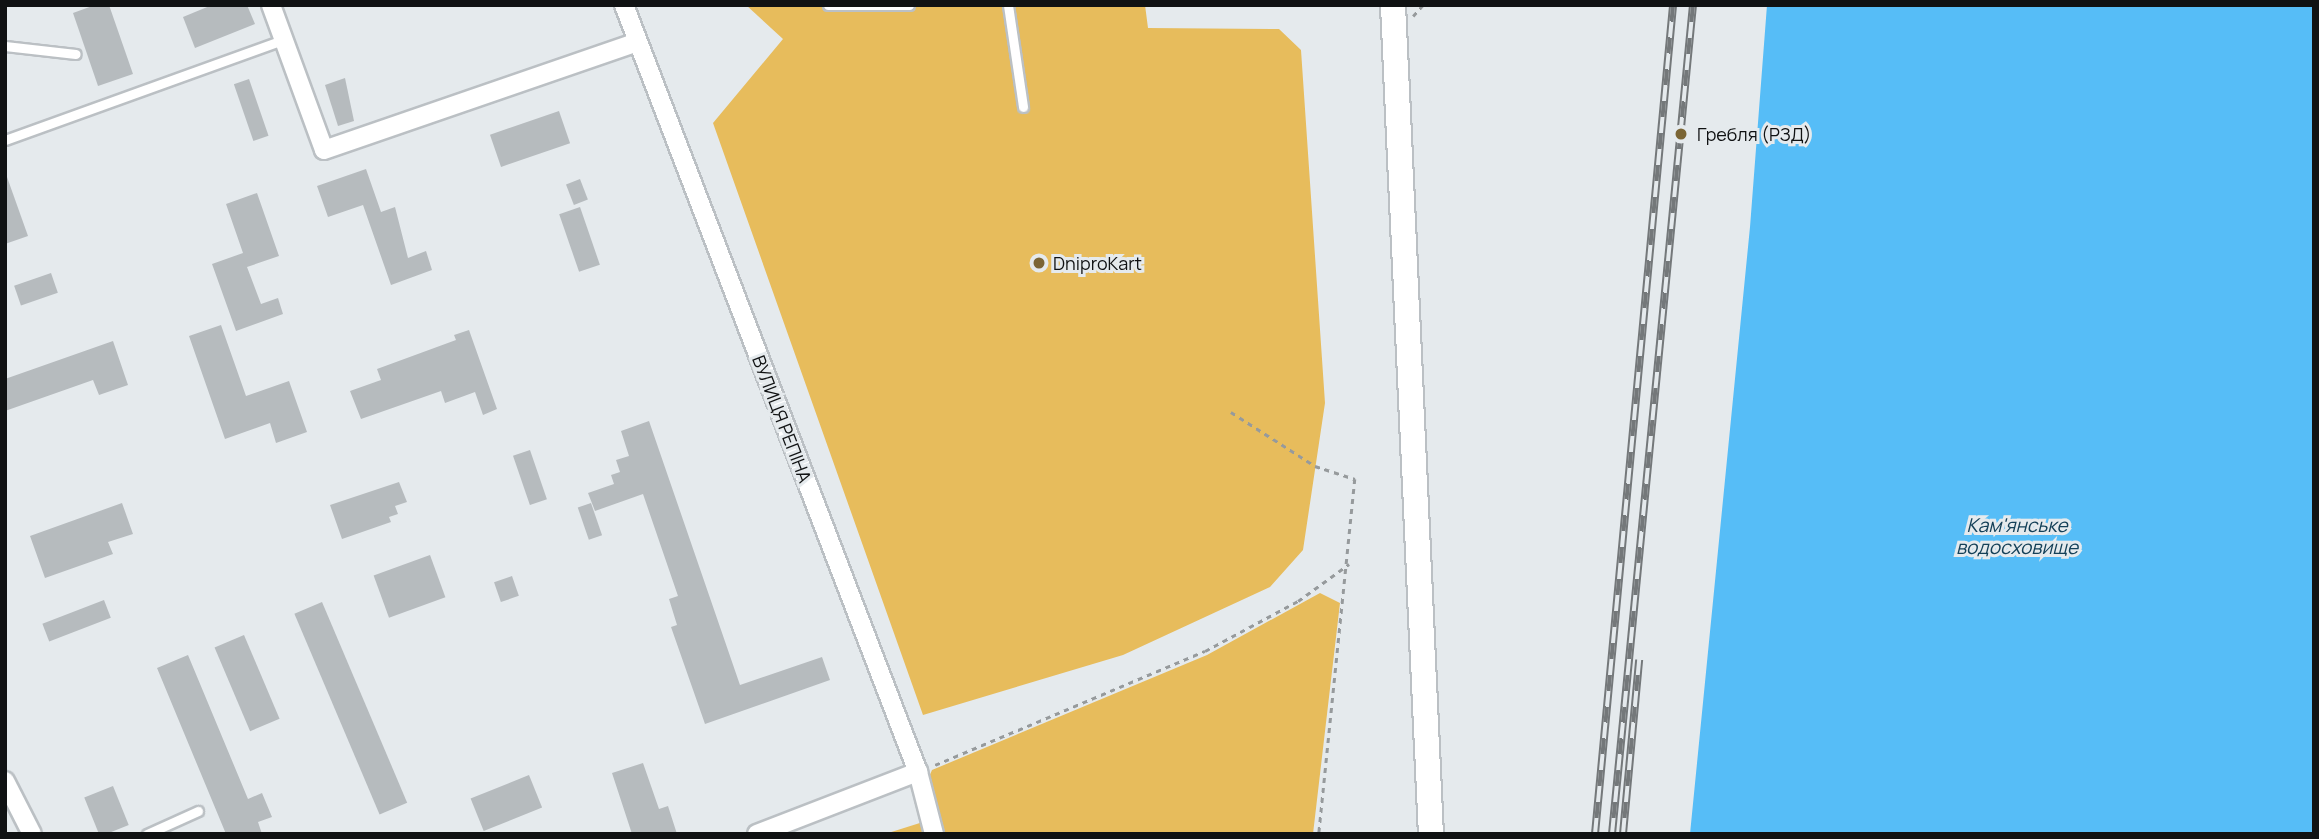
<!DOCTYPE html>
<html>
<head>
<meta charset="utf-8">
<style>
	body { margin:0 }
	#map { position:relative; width:2319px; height:839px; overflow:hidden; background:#e5eaed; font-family:Manrope,sans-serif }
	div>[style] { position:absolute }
	.green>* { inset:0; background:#e7bc5c }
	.water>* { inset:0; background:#56bdf7 }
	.building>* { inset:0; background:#b6bbbe; transform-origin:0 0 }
	.path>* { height:2.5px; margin-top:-1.25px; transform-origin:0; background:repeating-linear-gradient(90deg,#969a9c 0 5px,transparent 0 10px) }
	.roads { filter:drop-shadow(2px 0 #bbc0c4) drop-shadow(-2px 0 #bbc0c4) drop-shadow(0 2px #bbc0c4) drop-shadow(0 -2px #bbc0c4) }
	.service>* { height:9px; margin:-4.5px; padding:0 4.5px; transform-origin:4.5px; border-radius:4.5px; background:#fff }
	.minor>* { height:18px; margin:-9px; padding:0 9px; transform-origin:9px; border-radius:9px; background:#fff }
	.secondary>* { height:24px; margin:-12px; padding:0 12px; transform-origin:12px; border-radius:12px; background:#fff }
	.rail>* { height:8px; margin-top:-4px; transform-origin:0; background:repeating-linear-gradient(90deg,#e5eaed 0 16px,#74787a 0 32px); box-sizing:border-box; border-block:2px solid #74787a }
	.dots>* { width:19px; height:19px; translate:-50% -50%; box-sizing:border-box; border:4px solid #e5eaed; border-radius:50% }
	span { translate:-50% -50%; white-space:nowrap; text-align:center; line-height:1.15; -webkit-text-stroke:6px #e5eaed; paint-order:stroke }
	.poi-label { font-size:18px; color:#101213 }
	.left { translate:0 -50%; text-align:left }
	.street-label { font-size:18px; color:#101213 }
	.water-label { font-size:19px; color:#144058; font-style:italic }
	.frame { position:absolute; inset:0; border:7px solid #101213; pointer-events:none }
</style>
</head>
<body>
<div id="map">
	<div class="green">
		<i style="clip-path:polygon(746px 5px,1145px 5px,1148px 28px,1279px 29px,1301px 50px,1325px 403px,1303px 550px,1270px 587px,1123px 655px,923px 715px,713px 123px,783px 39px)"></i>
		<i style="clip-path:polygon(1320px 593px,1340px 603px,1313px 834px,943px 834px,929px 777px,932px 770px,1207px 655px)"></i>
		<i style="clip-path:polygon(923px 822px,926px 834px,885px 834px)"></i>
	</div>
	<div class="water">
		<i style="clip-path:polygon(1767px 5px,2314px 5px,2314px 834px,1690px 834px,1750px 227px)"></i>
	</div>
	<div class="building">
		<i style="clip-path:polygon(95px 5px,109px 5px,133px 74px,98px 86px,73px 13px)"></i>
		<i style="clip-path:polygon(212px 5px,247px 5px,255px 24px,195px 48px,183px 17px)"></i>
		<i style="clip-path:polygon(345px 78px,354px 121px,338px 126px,325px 85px)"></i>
		<i style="left:249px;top:79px;width:60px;height:16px;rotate:71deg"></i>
		<i style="left:559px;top:111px;width:34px;height:73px;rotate:71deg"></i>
		<i style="clip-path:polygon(366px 169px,381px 212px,395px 207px,408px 258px,426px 251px,432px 270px,391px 285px,363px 205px,328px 217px,317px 186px)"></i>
		<i style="clip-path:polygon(7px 177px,28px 236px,5px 244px,5px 178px)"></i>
		<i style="left:580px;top:179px;width:22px;height:15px;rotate:69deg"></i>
		<i style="clip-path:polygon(257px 193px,279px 256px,247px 267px,261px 304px,278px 298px,283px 314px,236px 331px,212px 264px,243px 253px,226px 204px)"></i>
		<i style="left:580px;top:207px;width:61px;height:22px;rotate:71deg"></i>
		<i style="left:51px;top:273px;width:21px;height:39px;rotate:71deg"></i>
		<i style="clip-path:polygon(221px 325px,246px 396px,289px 381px,307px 432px,276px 443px,270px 423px,225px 439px,189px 336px)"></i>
		<i style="clip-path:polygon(469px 330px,497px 409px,483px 415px,475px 392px,445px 403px,441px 391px,361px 419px,350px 391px,381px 380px,377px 369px,456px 340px,454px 335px)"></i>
		<i style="clip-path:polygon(113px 341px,128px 385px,99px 395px,93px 380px,5px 411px,5px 379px)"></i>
		<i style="clip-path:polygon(649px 421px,740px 685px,822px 657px,830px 680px,705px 724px,671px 627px,677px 625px,669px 599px,678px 596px,643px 494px,595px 511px,588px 493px,614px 484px,611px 475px,620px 472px,616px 460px,629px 456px,621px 431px)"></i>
		<i style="left:530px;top:450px;width:52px;height:18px;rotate:71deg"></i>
		<i style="clip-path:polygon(399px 482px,407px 502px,395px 506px,398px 514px,389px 517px,391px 522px,342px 539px,330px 505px)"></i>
		<i style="clip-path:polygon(122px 503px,133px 534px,108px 542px,113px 554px,45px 578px,30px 536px)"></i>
		<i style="left:591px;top:503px;width:34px;height:14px;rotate:71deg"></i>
		<i style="left:430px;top:555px;width:45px;height:60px;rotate:70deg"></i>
		<i style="left:512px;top:576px;width:21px;height:19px;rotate:71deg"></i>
		<i style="left:104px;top:600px;width:19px;height:66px;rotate:69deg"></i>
		<i style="left:322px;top:602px;width:218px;height:30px;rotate:67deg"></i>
		<i style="left:244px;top:635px;width:91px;height:32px;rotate:67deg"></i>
		<i style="clip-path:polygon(188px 655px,248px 799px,262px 793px,272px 817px,258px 822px,262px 834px,226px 834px,157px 668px)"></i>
		<i style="clip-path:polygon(643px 763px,659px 809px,668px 806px,677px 834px,632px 834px,612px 773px)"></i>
		<i style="left:529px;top:775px;width:35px;height:63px;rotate:68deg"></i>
		<i style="left:113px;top:786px;width:42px;height:31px;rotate:68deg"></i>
	</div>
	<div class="path">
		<i style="left:1413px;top:16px;width:15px;rotate:-48deg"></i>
		<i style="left:1231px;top:412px;width:100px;rotate:32.7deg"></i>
		<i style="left:1315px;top:466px;width:42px;rotate:18deg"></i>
		<i style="left:1355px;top:479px;width:357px;rotate:95.8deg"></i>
		<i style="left:935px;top:765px;width:293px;rotate:-22.9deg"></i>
		<i style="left:1205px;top:651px;width:106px;rotate:-28.3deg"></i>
		<i style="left:1298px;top:601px;width:63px;rotate:-36deg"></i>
	</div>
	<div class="roads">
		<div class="service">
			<i style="left:828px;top:5px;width:81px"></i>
			<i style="left:1008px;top:5px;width:103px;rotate:81.6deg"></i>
			<i style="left:5px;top:46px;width:71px;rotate:6.4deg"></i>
			<i style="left:5px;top:140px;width:295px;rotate:-19.8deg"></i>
			<i style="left:147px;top:834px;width:56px;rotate:-24.3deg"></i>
		</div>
		<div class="minor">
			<i style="left:271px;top:5px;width:154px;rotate:69.9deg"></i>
			<i style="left:324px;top:150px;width:331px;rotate:-19deg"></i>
			<i style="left:624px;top:5px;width:821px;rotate:69.03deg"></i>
			<i style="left:918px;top:772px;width:64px;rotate:75.5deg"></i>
			<i style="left:5px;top:781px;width:59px;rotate:63deg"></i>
			<i style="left:757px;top:834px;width:173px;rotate:-21.1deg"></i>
		</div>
		<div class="secondary">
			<i style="left:1393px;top:5px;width:830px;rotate:87.38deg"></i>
		</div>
	</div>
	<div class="rail">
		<i style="left:1595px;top:834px;width:833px;rotate:-84.62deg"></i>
		<i style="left:1612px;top:834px;width:833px;rotate:-84.42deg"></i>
		<i style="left:1623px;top:834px;width:175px;rotate:-84.7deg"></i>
	</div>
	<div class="dots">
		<i style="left:1681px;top:134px;background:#7b6535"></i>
		<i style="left:1039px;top:263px;background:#7b6535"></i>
	</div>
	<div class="poi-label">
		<span class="left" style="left:1697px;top:134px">Гребля (РЗД)</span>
		<span class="left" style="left:1053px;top:263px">DniproKart</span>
	</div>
	<div class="street-label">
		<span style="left:782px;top:419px;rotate:69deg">ВУЛИЦЯ РЕПІНА</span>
	</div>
	<div class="water-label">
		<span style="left:2017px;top:537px">Кам'янське<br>водосховище</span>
	</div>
	<div class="frame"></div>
</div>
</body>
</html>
